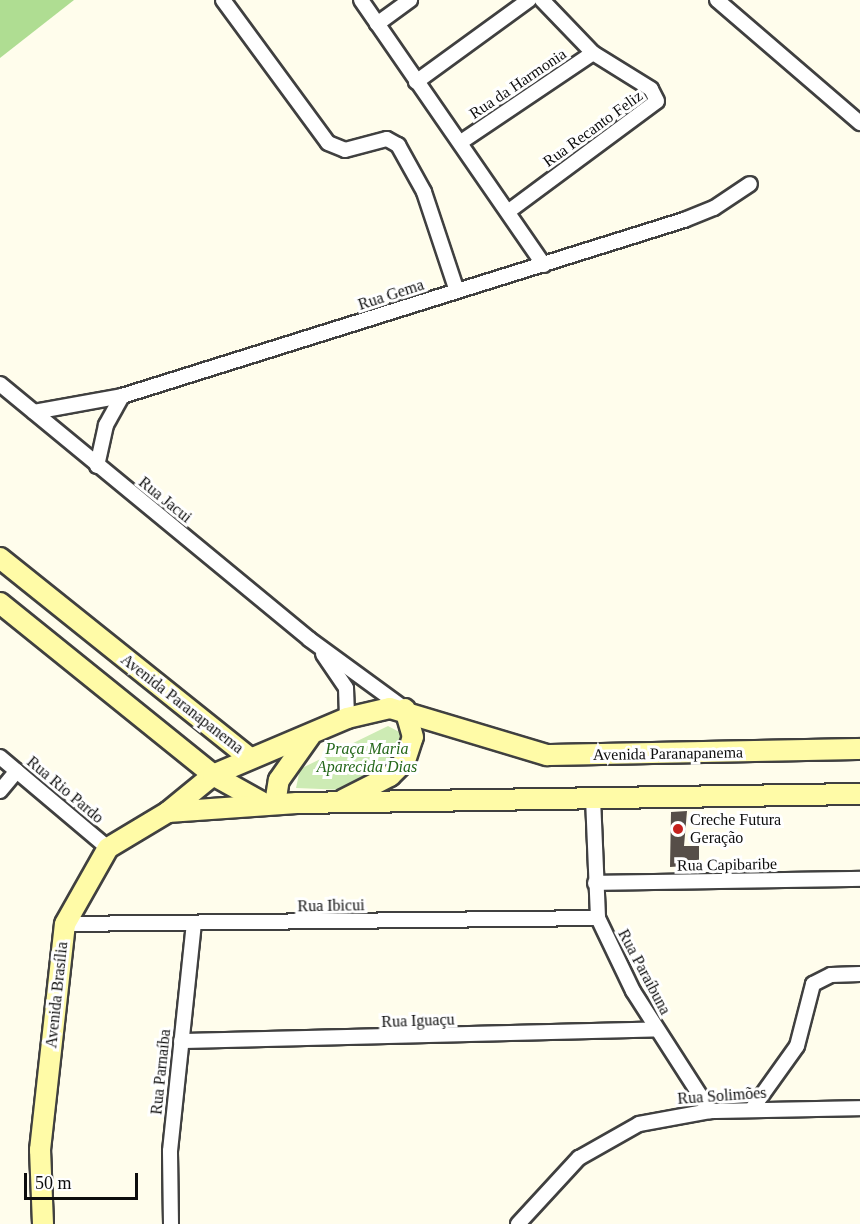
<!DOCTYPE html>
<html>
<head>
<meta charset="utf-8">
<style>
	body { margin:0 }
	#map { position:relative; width:860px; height:1224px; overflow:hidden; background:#fffdec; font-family:"Times New Roman",serif }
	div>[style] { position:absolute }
	.green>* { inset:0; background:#cdebb4 }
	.forest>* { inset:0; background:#afdd92 }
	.building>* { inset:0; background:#564e48 }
	.roads { filter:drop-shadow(2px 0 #404040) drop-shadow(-2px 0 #404040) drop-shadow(0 2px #404040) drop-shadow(0 -2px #404040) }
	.street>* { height:14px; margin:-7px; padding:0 7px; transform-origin:7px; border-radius:7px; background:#fff }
	.secondary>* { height:20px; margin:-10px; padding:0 10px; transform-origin:10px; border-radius:10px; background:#fffba7 }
	.dots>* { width:16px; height:16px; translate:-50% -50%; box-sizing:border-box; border:3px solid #fff; border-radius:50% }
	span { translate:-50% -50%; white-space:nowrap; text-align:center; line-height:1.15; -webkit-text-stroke:6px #fff; paint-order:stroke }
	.street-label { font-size:16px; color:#0d0d0d }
	.park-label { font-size:16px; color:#24671a; font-style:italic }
	.poi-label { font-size:16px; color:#0d0d0d }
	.left { translate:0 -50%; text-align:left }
	.scale { position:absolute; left:24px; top:1173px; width:114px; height:27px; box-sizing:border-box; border:3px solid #0d0d0d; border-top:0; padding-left:8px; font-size:18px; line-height:21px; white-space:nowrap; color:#0d0d0d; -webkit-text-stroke:4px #fff; paint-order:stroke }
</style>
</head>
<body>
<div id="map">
	<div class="green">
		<i style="clip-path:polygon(388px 726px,405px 735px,404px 750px,384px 774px,346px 790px,296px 788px,300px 769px)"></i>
	</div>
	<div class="forest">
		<i style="clip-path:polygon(0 0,74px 0,0 58px)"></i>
	</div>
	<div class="building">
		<i style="clip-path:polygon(687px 811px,684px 846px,699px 846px,699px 865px,670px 867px,671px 812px)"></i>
	</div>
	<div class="roads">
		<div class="street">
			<i style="left:223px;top:0;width:177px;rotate:53.7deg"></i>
			<i style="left:328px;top:143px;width:18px;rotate:22deg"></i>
			<i style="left:345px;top:150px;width:43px;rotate:-14.7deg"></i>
			<i style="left:387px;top:139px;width:13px;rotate:29deg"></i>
			<i style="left:398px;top:145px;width:54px;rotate:61deg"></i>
			<i style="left:424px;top:192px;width:104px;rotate:71.6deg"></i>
			<i style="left:361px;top:0;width:322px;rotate:55.4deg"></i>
			<i style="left:717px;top:0;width:189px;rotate:40.7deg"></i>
			<i style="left:377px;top:24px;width:41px;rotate:-36deg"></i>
			<i style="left:416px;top:82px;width:140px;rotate:-36deg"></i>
			<i style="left:461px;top:142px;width:159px;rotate:-34deg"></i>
			<i style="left:509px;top:211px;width:184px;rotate:-36.6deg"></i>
			<i style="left:657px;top:101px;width:13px;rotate:-117deg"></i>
			<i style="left:651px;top:89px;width:68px;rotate:-148.2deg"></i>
			<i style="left:593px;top:53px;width:74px;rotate:-133.9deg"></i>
			<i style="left:0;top:384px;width:401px;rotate:39.5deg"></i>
			<i style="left:309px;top:639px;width:119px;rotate:36.1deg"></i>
			<i style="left:34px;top:412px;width:89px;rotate:-10.3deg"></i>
			<i style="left:122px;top:396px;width:589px;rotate:-17.39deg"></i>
			<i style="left:684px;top:220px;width:32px;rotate:-22deg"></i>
			<i style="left:714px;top:208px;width:43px;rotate:-33.7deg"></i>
			<i style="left:97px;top:466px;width:42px;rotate:-77.6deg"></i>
			<i style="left:106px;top:425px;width:33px;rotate:-61deg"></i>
			<i style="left:323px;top:654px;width:41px;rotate:55.9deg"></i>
			<i style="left:346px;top:688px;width:30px;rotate:88deg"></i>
			<i style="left:0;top:757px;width:141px;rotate:40.1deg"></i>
			<i style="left:0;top:791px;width:26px;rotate:-50deg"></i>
			<i style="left:593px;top:798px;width:120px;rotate:87.6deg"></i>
			<i style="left:598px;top:918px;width:81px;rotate:64.4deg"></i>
			<i style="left:633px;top:991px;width:143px;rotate:57.3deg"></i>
			<i style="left:595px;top:883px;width:265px;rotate:-0.9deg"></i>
			<i style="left:65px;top:924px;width:533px;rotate:-0.64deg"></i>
			<i style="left:181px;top:1041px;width:475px;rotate:-1.4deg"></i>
			<i style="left:752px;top:1109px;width:77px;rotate:-54.5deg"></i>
			<i style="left:797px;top:1046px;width:64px;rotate:-75.5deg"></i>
			<i style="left:813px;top:984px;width:20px;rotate:-27deg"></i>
			<i style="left:831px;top:975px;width:29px;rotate:-2deg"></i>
			<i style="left:171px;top:1224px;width:73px;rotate:-90.8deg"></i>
			<i style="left:170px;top:1151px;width:228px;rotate:-84deg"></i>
			<i style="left:518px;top:1224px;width:90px;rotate:-47.3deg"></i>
			<i style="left:579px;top:1158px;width:69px;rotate:-29.5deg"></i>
			<i style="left:639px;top:1124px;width:72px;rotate:-10.4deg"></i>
			<i style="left:710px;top:1111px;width:150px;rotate:-1.1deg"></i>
		</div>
		<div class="secondary">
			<i style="left:0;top:558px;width:320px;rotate:38.7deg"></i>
			<i style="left:0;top:603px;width:274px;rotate:38.9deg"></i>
			<i style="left:213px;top:775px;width:60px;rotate:29.1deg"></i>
			<i style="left:343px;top:800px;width:53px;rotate:-27.1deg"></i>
			<i style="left:390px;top:776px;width:21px;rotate:-45deg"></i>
			<i style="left:405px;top:761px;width:25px;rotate:-72deg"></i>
			<i style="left:413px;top:737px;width:29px;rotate:-106deg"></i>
			<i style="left:275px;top:804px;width:24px;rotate:-81deg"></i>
			<i style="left:279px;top:780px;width:54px;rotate:-54.8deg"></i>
			<i style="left:168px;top:812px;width:129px;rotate:-4deg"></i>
			<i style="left:297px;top:803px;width:563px;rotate:-0.92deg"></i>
			<i style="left:43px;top:1224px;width:74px;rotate:-92.3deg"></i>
			<i style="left:40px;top:1150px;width:227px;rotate:-83.7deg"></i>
			<i style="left:65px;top:924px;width:87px;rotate:-60.5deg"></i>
			<i style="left:108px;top:848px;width:70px;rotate:-31deg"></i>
			<i style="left:168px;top:812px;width:58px;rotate:-39.4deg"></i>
			<i style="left:213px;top:775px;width:146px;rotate:-23deg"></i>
			<i style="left:347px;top:718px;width:44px;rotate:-13.1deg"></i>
			<i style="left:390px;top:708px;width:164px;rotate:16.7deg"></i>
			<i style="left:547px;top:755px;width:313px;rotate:-1.1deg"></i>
		</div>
	</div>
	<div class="dots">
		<i style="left:678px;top:829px;background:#c4211d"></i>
	</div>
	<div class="street-label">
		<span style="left:518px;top:84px;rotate:-34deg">Rua da Harmonia</span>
		<span style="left:593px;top:129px;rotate:-36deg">Rua Recanto Feliz</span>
		<span style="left:391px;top:295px;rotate:-18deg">Rua Gema</span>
		<span style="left:165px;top:500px;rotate:39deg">Rua Jacui</span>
		<span style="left:182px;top:704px;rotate:38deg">Avenida Paranapanema</span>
		<span style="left:668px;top:754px;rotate:-1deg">Avenida Paranapanema</span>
		<span style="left:65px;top:790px;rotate:40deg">Rua Rio Pardo</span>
		<span style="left:727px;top:865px;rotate:-1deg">Rua Capibaribe</span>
		<span style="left:331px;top:906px;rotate:-1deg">Rua Ibicui</span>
		<span style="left:644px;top:972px;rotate:62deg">Rua Paraíbuna</span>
		<span style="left:57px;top:995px;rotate:-84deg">Avenida Brasília</span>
		<span style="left:418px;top:1021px;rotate:-2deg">Rua Iguaçu</span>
		<span style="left:161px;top:1072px;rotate:-84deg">Rua Parnaíba</span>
		<span style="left:722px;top:1096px;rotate:-4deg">Rua Solimões</span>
	</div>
	<div class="park-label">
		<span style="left:367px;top:758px">Praça Maria<br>Aparecida Dias</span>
	</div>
	<div class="poi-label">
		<span class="left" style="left:690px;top:829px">Creche Futura<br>Geração</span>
	</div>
	<div class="scale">50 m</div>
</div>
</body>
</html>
